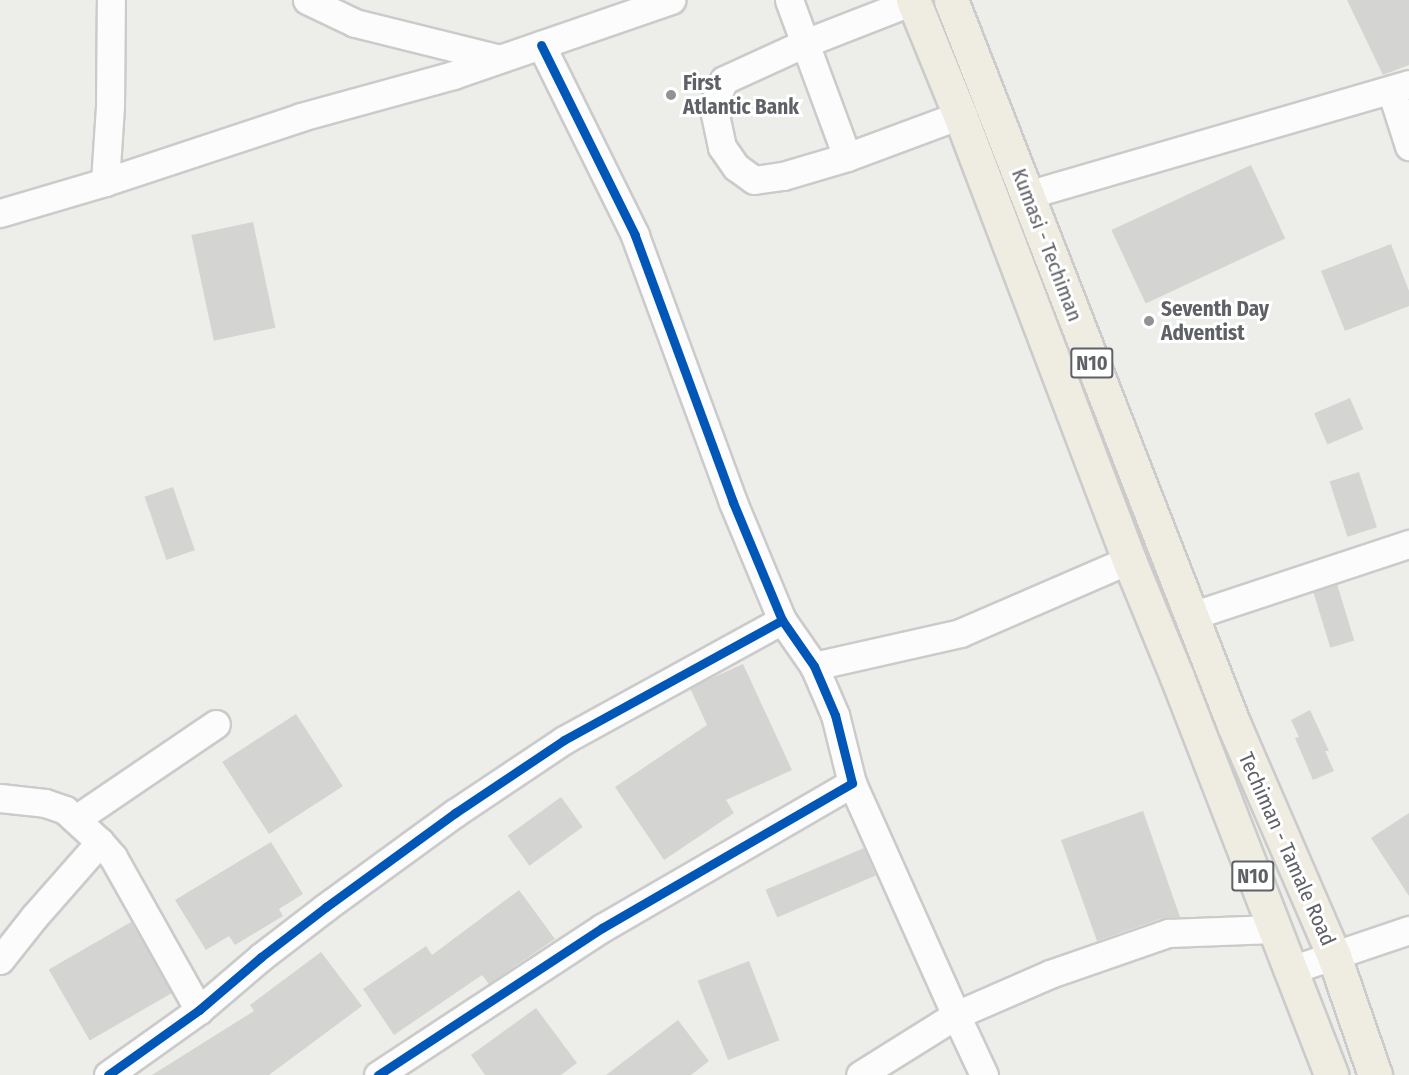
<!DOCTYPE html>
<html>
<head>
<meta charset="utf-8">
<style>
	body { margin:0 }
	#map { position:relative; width:1409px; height:1075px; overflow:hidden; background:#edede9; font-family:"Fira Sans Condensed",sans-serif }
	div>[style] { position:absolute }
	.building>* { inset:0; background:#d4d4d2; transform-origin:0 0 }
	.roads { filter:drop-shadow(2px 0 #cacbca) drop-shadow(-2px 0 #cacbca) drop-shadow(0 2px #cacbca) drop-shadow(0 -2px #cacbca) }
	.minor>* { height:27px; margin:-13.5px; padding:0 13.5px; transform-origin:13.5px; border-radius:13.5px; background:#fcfcfc }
	.highway>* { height:33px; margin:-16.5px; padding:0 16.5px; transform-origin:16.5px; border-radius:16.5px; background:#efece2 }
	.cycleway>* { height:9px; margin:-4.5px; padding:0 4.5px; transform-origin:4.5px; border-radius:4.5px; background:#0057b8 }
	.dots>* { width:16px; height:16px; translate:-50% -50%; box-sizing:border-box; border:3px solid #fff; border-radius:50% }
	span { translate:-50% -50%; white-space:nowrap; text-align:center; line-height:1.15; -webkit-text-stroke:6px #fff; paint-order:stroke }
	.shield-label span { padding:2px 4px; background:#fff; border:2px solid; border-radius:4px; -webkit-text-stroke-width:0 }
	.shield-label { font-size:20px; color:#5e6166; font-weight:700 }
	.poi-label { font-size:21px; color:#5e6166; font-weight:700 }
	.left { translate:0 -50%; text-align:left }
	.street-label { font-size:21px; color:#5e6166 }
</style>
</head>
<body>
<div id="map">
	<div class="building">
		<i style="clip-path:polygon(1347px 0,1409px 0,1409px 65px,1383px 75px)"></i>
		<i style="left:1251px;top:165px;width:81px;height:154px;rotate:65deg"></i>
		<i style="left:253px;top:222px;width:108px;height:63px;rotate:78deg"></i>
		<i style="clip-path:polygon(1391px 244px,1409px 291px,1409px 306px,1345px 331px,1321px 271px)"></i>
		<i style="left:1350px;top:398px;width:34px;height:39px;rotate:67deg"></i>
		<i style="left:1359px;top:472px;width:58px;height:31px;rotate:72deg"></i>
		<i style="left:173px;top:487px;width:67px;height:30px;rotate:71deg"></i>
		<i style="left:1337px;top:584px;width:59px;height:25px;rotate:73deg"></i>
		<i style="clip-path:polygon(743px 664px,792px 770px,726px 800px,734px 813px,664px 860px,615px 787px,707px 725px,690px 688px)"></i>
		<i style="clip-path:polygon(1310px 710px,1329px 751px,1325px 751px,1334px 771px,1313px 780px,1295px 738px,1299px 737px,1291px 720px)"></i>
		<i style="left:296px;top:714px;width:86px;height:88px;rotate:57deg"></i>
		<i style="left:561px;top:797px;width:37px;height:66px;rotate:54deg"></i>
		<i style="clip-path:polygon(1143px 811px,1180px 917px,1163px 918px,1097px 941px,1061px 840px)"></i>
		<i style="clip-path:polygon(1409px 813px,1409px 896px,1371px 838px)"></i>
		<i style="clip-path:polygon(271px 842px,303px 894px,279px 909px,283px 916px,235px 945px,229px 936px,206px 950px,175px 900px)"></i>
		<i style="left:864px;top:848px;width:30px;height:107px;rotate:67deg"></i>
		<i style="clip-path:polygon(519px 890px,555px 939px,489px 984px,482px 975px,394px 1035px,363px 989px,426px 946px,432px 955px)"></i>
		<i style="left:131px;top:922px;width:82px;height:95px;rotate:60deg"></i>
		<i style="clip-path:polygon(321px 952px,362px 1006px,269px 1075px,152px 1075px,254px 1011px,250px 1005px)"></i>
		<i style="left:749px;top:961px;width:85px;height:55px;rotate:69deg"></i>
		<i style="clip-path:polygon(536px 1008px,577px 1063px,561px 1075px,485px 1075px,471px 1055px)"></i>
		<i style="clip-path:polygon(678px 1020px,709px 1061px,691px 1075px,606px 1075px)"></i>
	</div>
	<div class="roads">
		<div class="minor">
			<i style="left:307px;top:0;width:53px;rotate:25.6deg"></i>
			<i style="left:355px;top:23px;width:149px;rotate:13.9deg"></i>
			<i style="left:789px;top:0;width:167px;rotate:69.7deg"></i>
			<i style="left:913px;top:1px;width:116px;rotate:158.7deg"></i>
			<i style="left:805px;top:43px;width:89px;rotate:155.4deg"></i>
			<i style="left:724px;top:80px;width:27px;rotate:114deg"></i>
			<i style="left:713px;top:105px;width:43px;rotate:77.9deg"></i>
			<i style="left:722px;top:147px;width:24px;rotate:55deg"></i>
			<i style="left:736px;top:167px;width:22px;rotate:36deg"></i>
			<i style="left:754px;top:180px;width:29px;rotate:-8deg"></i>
			<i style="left:783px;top:176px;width:67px;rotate:-16.5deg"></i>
			<i style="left:847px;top:157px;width:121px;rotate:-20.4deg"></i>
			<i style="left:1391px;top:90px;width:59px;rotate:72.2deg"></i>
			<i style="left:105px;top:182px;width:76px;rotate:-86.2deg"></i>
			<i style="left:110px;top:106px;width:106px;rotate:-89.5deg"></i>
			<i style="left:1027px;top:195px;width:398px;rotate:-16.2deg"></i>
			<i style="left:0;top:213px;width:109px;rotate:-16.4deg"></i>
			<i style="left:105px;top:182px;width:206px;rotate:-18.3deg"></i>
			<i style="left:301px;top:117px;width:158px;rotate:-15.4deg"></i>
			<i style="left:453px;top:75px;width:231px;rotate:-19deg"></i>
			<i style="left:1191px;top:616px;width:230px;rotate:-18.3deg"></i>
			<i style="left:814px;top:666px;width:150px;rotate:-12.7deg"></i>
			<i style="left:960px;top:633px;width:184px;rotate:-23.4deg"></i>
			<i style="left:852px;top:783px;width:254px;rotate:65.9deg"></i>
			<i style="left:956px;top:1015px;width:113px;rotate:148deg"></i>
			<i style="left:0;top:798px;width:45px;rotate:6.3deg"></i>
			<i style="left:45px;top:803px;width:21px;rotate:19deg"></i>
			<i style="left:65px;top:810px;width:47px;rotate:42.4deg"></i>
			<i style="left:100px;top:842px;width:20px;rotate:49deg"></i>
			<i style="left:113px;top:857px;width:176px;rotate:60.7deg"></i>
			<i style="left:76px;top:819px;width:169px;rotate:-34.2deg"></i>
			<i style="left:0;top:960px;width:55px;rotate:-51.7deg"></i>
			<i style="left:34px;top:917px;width:100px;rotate:-48.7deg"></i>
			<i style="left:1288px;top:971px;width:128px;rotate:-18.7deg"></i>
			<i style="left:108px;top:1075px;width:112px;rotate:-35.5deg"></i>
			<i style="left:199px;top:1010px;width:82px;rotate:-40.5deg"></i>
			<i style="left:261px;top:957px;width:82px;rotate:-37.6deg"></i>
			<i style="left:326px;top:907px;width:160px;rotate:-36.1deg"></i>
			<i style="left:455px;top:813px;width:131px;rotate:-33.8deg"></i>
			<i style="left:564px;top:740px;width:249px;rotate:-28.8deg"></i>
			<i style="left:378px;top:1075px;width:268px;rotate:-33.3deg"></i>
			<i style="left:602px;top:928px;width:289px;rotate:-30.1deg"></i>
			<i style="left:852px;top:783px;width:70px;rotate:-104deg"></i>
			<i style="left:835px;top:715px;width:53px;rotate:-113.2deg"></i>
			<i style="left:814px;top:666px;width:56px;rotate:-124.8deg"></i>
			<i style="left:782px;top:620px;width:128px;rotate:-112.6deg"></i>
			<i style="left:733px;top:502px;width:284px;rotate:-110.2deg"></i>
			<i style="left:635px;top:235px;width:212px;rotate:-116.3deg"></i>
			<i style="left:984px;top:1075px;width:66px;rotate:-115deg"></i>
			<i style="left:956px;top:1015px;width:103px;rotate:-23.6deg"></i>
			<i style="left:1050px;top:974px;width:125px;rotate:-19.2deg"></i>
			<i style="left:1168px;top:933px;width:105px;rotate:-2.2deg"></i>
		</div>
		<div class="highway">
			<i style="left:913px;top:0;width:124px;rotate:67.8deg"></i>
			<i style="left:960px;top:115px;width:476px;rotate:69.2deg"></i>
			<i style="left:1129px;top:560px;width:126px;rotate:67.7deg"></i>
			<i style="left:1177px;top:677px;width:427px;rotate:68.8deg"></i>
			<i style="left:951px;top:0;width:778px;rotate:68.68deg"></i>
			<i style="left:1234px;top:725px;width:252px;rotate:66.6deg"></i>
			<i style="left:1334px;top:956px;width:126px;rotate:71deg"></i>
		</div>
	</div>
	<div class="cycleway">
		<i style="left:108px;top:1075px;width:112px;rotate:-35.5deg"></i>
		<i style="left:199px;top:1010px;width:82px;rotate:-40.5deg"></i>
		<i style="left:261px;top:957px;width:82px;rotate:-37.6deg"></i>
		<i style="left:326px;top:907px;width:160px;rotate:-36.1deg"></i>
		<i style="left:455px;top:813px;width:131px;rotate:-33.8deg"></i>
		<i style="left:564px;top:740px;width:249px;rotate:-28.8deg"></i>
		<i style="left:378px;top:1075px;width:268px;rotate:-33.3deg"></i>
		<i style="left:602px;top:928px;width:289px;rotate:-30.1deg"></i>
		<i style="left:852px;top:783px;width:70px;rotate:-104deg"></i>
		<i style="left:835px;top:715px;width:53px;rotate:-113.2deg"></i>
		<i style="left:814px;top:666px;width:56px;rotate:-124.8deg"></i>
		<i style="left:782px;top:620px;width:128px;rotate:-112.6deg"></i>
		<i style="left:733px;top:502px;width:284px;rotate:-110.2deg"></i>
		<i style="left:635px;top:235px;width:212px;rotate:-116.3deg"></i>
	</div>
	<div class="dots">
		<i style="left:671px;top:95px;background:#909294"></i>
		<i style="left:1149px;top:321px;background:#909294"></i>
	</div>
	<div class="shield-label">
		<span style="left:1092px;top:363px">N10</span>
		<span style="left:1253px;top:876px">N10</span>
	</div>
	<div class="poi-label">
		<span class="left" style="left:683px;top:95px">First<br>Atlantic Bank</span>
		<span class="left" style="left:1161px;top:321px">Seventh Day<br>Adventist</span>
	</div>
	<div class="street-label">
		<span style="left:1047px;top:245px;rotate:69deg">Kumasi - Techiman</span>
		<span style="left:1287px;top:849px;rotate:66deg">Techiman - Tamale Road</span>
	</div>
</div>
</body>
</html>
